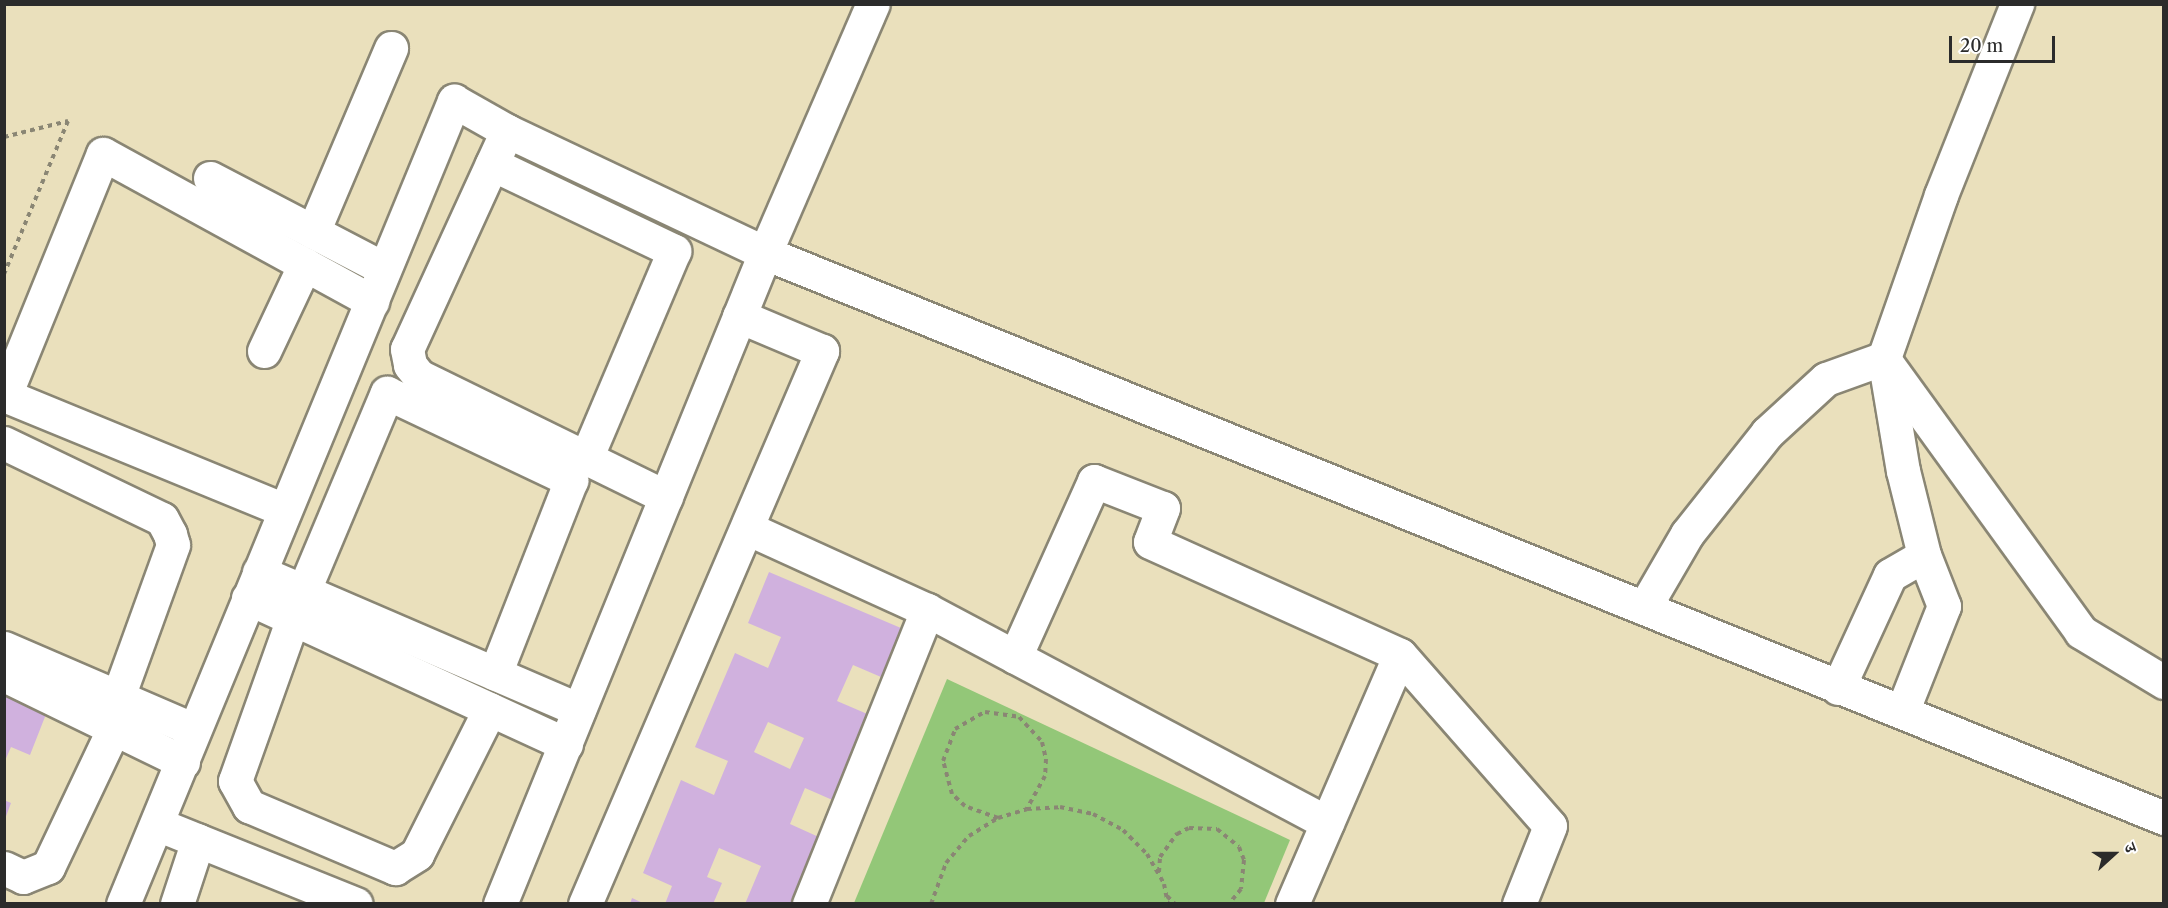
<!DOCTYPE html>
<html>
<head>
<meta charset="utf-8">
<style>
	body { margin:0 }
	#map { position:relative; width:2168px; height:908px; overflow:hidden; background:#eae0bc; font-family:"Libre Caslon Text","Noto Serif Devanagari",serif }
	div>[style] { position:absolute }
	.green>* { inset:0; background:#93c778 }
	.building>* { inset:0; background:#d0b1de }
	.path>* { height:4px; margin-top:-2px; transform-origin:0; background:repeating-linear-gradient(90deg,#8a8674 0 4.5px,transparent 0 9px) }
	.roads { filter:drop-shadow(2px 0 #8a8674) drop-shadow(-2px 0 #8a8674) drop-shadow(0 2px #8a8674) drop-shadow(0 -2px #8a8674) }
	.minor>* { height:33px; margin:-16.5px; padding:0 16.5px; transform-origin:16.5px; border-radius:16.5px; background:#fff }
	span { translate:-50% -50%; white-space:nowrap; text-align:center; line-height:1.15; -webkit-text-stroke:6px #fff; paint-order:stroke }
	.frame { position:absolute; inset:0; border:6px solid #2b2b2b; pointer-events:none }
	.north { position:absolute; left:2084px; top:824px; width:60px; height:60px; -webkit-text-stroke:4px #fff; paint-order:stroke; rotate:69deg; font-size:16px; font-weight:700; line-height:24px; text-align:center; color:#2b2b2b }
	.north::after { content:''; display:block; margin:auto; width:21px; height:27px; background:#2b2b2b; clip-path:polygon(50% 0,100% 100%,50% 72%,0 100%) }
	.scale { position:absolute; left:1949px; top:36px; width:106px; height:27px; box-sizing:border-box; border:3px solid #2b2b2b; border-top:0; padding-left:8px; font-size:18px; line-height:21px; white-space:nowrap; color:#2b2b2b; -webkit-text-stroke:4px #fff; paint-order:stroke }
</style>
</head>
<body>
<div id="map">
	<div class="green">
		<i style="clip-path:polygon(947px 679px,1290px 840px,1264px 903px,854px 903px)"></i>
	</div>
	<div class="building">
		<i style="clip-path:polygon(evenodd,769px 572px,908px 631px,888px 680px,853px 665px,837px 701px,872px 716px,837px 802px,805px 788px,790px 824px,821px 838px,794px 904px,745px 904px,761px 866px,719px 848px,707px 877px,722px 883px,713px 904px,665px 904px,672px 886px,643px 873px,681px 780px,714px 795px,728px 761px,695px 747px,735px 653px,768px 668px,781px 637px,748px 623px,769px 572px,768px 722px,804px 738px,790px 769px,754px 752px,768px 722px)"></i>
		<i style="clip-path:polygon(4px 686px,50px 704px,30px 755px,11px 747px,4px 763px)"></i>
		<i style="clip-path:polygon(4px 800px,11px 803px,5px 819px,4px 819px)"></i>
		<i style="clip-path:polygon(632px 898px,645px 904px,630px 904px)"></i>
	</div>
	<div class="path">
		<i style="left:4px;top:137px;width:66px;rotate:-14deg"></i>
		<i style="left:68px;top:121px;width:166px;rotate:112.7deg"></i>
		<i style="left:998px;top:818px;width:35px;rotate:-160deg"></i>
		<i style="left:965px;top:806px;width:18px;rotate:-137deg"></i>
		<i style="left:952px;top:794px;width:34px;rotate:-105deg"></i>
		<i style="left:943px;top:761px;width:34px;rotate:-69deg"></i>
		<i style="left:955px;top:729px;width:34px;rotate:-30deg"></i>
		<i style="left:985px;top:712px;width:34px;rotate:8deg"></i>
		<i style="left:1019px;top:717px;width:34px;rotate:47deg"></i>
		<i style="left:1042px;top:742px;width:17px;rotate:77deg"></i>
		<i style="left:1046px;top:759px;width:17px;rotate:93deg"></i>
		<i style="left:1045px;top:776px;width:38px;rotate:119deg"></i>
		<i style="left:1159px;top:872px;width:15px;rotate:-86deg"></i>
		<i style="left:1160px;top:857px;width:29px;rotate:-54deg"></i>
		<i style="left:1177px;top:834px;width:13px;rotate:-27deg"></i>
		<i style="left:1189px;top:828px;width:28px;rotate:2deg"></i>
		<i style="left:1217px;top:829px;width:28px;rotate:39deg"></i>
		<i style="left:1239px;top:847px;width:14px;rotate:69deg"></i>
		<i style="left:1244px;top:860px;width:29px;rotate:96deg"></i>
		<i style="left:1241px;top:889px;width:19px;rotate:129deg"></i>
		<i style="left:1167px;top:896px;width:11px;rotate:45deg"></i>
		<i style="left:931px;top:904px;width:44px;rotate:-69.9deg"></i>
		<i style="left:946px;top:863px;width:35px;rotate:-50deg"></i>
		<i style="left:969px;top:836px;width:34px;rotate:-32deg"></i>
		<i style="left:998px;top:818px;width:30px;rotate:-17deg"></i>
		<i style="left:1027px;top:809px;width:33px;rotate:-3deg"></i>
		<i style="left:1060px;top:807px;width:34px;rotate:12deg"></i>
		<i style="left:1093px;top:814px;width:34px;rotate:28deg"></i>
		<i style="left:1123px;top:830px;width:34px;rotate:45deg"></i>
		<i style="left:1147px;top:854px;width:34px;rotate:60deg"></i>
		<i style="left:1164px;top:884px;width:20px;rotate:79deg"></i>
	</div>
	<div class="roads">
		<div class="minor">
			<i style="left:507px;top:131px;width:240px;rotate:114.6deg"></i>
			<i style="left:407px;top:349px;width:16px;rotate:79deg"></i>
			<i style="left:410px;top:365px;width:14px;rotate:51deg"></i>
			<i style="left:419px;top:376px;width:275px;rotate:26.1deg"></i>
			<i style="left:492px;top:164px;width:202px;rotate:25.5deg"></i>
			<i style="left:674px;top:251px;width:225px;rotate:113deg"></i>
			<i style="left:210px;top:178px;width:195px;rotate:27.5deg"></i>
			<i style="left:313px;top:232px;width:200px;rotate:-67deg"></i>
			<i style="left:264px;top:351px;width:96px;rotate:-64.8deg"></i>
			<i style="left:1888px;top:365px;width:329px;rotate:54.1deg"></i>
			<i style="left:2081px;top:632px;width:97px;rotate:31.1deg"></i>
			<i style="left:4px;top:395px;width:303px;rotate:22.3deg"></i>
			<i style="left:5px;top:395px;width:260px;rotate:-67.9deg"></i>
			<i style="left:103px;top:154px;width:307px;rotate:28.7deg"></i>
			<i style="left:4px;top:443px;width:175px;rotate:25.7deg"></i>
			<i style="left:162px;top:519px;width:17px;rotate:62deg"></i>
			<i style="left:170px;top:534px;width:11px;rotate:75deg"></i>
			<i style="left:173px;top:545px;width:162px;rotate:109.9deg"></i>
			<i style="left:747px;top:528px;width:198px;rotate:24.5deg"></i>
			<i style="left:259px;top:572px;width:348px;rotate:23.3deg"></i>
			<i style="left:304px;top:590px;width:214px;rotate:-67.2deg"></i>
			<i style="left:387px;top:393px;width:204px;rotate:25.3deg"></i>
			<i style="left:571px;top:480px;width:208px;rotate:111.4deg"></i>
			<i style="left:248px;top:598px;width:350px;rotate:24.7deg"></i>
			<i style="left:1644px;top:608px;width:86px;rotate:-59.8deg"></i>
			<i style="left:1687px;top:534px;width:129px;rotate:-51.6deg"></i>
			<i style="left:1767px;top:433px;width:80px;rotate:-42.5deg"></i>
			<i style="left:1826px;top:379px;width:62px;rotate:-19.9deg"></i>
			<i style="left:293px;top:618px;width:173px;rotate:109.6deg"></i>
			<i style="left:235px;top:781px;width:29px;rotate:61deg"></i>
			<i style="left:249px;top:806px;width:159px;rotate:23deg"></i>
			<i style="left:395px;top:868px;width:26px;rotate:-32deg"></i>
			<i style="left:417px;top:854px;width:162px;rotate:-63.3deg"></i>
			<i style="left:4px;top:648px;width:207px;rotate:23.3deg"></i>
			<i style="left:1015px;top:657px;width:193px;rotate:-65.8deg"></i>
			<i style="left:1094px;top:481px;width:74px;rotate:21.4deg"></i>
			<i style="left:1163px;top:508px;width:36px;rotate:111deg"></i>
			<i style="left:1150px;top:542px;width:274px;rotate:24.3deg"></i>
			<i style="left:4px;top:675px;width:199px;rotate:25.9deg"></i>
			<i style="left:1838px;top:688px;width:124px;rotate:-65.3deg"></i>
			<i style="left:1890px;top:575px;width:39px;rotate:-30deg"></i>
			<i style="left:1902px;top:712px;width:114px;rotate:-68.4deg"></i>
			<i style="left:1944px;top:606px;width:55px;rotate:-111.4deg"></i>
			<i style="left:1924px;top:555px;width:87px;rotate:-104deg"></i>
			<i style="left:1903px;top:471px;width:115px;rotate:-99.5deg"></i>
			<i style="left:1884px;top:358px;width:173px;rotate:-70.7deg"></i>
			<i style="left:1941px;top:195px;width:206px;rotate:-68.3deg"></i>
			<i style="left:157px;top:824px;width:214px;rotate:21.9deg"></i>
			<i style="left:4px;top:868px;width:21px;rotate:25deg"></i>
			<i style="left:23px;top:877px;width:27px;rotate:-22deg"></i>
			<i style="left:48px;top:867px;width:154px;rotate:-64.6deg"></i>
			<i style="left:123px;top:904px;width:869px;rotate:-67.6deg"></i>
			<i style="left:454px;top:101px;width:61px;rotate:29.5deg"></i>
			<i style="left:507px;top:131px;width:285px;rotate:25.3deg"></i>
			<i style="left:765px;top:253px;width:1509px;rotate:21.99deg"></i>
			<i style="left:177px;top:904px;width:67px;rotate:-71.8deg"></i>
			<i style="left:500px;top:904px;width:703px;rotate:-67.85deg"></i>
			<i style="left:765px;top:253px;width:271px;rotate:-66.6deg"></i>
			<i style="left:585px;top:904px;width:602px;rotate:-66.8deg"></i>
			<i style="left:822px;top:351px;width:90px;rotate:-157.1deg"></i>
			<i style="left:809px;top:904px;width:317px;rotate:-68.1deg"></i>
			<i style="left:927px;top:610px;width:453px;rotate:28deg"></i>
			<i style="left:1292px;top:904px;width:271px;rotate:-66.6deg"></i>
			<i style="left:1400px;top:655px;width:227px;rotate:48.7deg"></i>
			<i style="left:1550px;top:826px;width:84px;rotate:111.7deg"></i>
		</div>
	</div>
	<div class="frame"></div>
	<div class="north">उ</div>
	<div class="scale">20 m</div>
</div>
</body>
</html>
